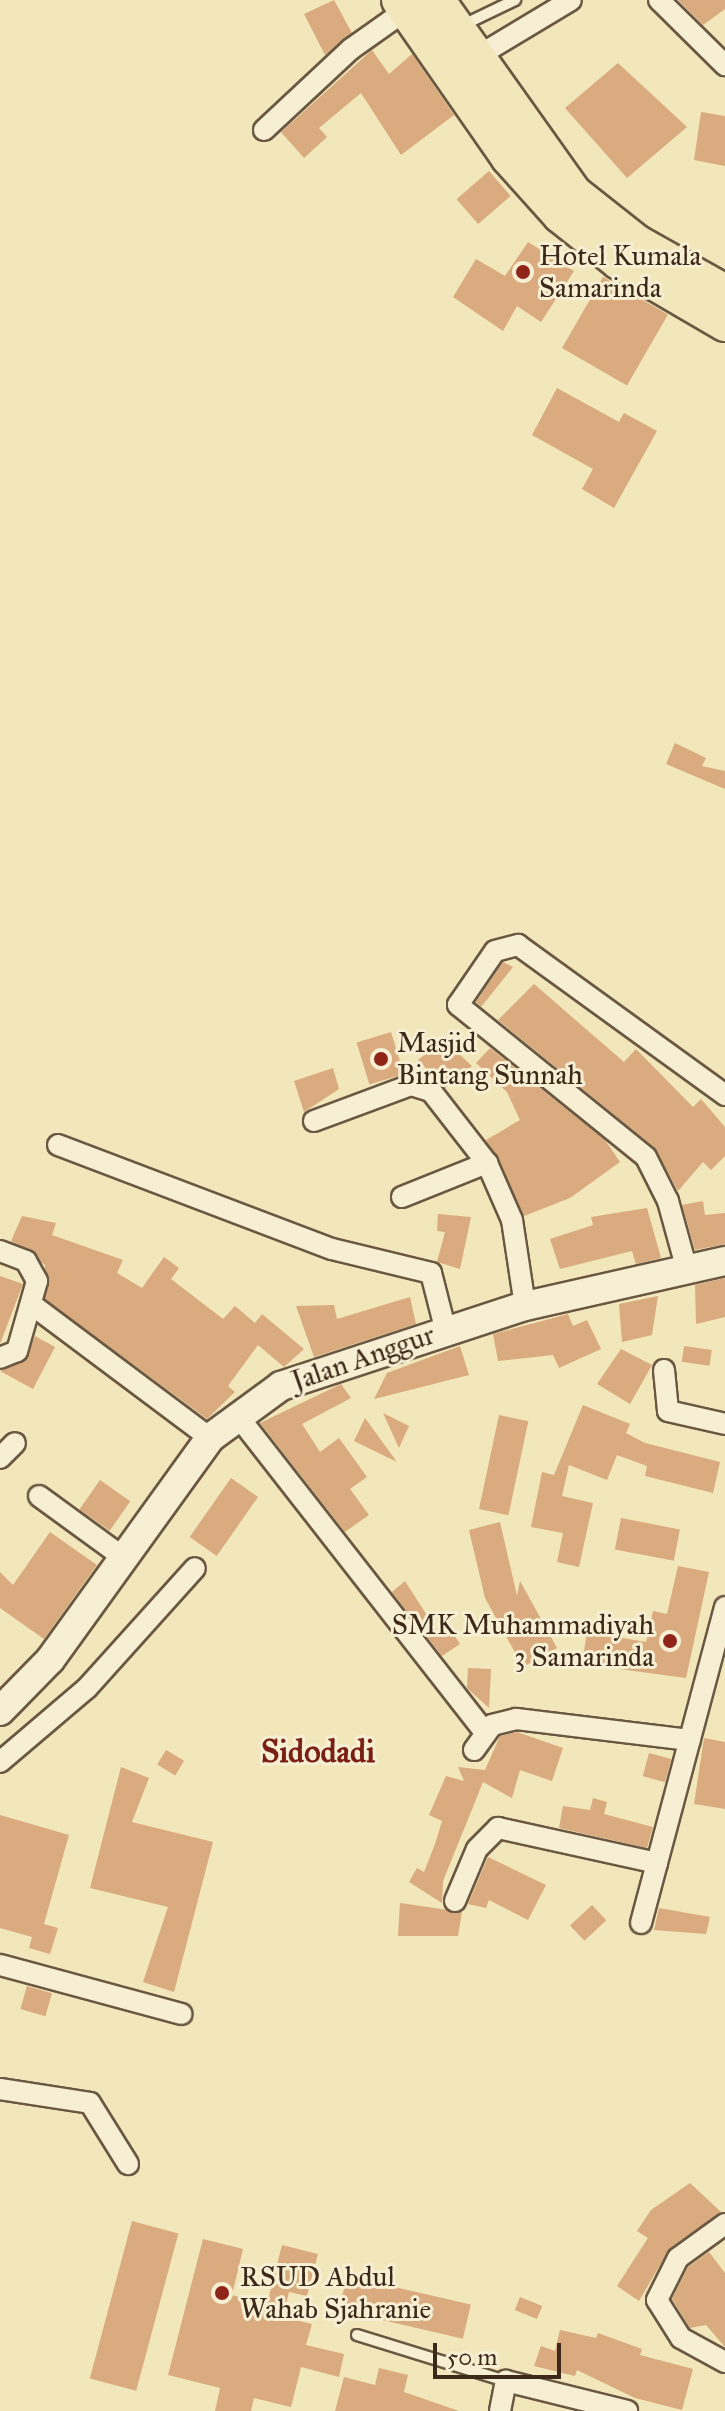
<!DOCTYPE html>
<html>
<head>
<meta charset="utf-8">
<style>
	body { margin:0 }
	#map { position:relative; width:725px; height:2411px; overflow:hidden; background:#f2e6bb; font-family:"IM FELL Great Primer",serif }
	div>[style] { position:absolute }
	.building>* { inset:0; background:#d9ab7e; transform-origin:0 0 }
	.roads { filter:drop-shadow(2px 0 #6a5842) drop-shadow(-2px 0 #6a5842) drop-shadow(0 2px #6a5842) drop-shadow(0 -2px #6a5842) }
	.lane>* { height:10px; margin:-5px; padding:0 5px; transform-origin:5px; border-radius:5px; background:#f7efd3 }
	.street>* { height:20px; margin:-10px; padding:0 10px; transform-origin:10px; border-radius:10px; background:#f7efd3 }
	.secondary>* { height:28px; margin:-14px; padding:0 14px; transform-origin:14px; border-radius:14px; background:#f7efd3 }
	.highway>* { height:36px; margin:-18px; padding:0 18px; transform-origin:18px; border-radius:18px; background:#f2e6bb }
	.dots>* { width:22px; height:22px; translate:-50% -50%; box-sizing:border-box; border:4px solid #f7efd3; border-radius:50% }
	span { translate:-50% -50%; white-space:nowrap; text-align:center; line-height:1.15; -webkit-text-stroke:6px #f7efd3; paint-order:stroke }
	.poi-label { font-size:28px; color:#3c2919 }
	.left { translate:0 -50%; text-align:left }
	.right { translate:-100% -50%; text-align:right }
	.street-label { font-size:28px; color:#3c2919 }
	.quarter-label { font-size:32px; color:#7a1f14; font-weight:700 }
	.scale { position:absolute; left:433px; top:2343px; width:128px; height:36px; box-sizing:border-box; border:4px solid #3c2919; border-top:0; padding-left:10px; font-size:24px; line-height:28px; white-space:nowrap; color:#3c2919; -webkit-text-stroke:6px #f7efd3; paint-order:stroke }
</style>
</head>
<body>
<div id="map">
	<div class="building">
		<i style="clip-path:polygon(334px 0,352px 33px,325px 55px,304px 14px)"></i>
		<i style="clip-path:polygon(678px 0,725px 0,725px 9px,703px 25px)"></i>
		<i style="clip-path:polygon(372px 50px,389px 74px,412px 54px,454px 115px,401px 155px,361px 93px,319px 128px,327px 137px,304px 158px,281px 132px)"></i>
		<i style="clip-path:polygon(618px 63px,687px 127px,627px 178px,565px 108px)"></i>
		<i style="clip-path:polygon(701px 112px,725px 116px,725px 166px,694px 160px)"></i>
		<i style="left:489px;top:171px;width:33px;height:43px;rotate:49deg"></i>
		<i style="clip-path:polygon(528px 242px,574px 271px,541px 322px,517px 306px,503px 331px,453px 297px,476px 259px,505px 276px)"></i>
		<i style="left:603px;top:277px;width:75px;height:82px;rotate:30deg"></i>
		<i style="clip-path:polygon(557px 388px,619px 422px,624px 413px,657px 431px,614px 508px,582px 489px,593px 469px,532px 435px)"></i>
		<i style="clip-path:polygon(675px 743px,706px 758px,702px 766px,725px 771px,725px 789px,666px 764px)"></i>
		<i style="clip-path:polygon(503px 962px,513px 967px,481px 1007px,476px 1002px)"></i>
		<i style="clip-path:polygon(534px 984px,624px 1062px,636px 1049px,693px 1107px,701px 1099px,725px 1127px,725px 1156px,711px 1170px,703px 1162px,678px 1191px,654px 1147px,498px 1020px)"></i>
		<i style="left:391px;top:1032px;width:44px;height:36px;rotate:73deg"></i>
		<i style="clip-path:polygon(444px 1040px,472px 1066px,445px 1088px,418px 1060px)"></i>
		<i style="clip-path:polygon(490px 1048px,605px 1140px,620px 1162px,570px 1198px,524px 1216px,486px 1140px,520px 1120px,507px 1092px,476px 1063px)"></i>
		<i style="clip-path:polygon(333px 1068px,339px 1089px,304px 1112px,294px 1081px)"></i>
		<i style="clip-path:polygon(703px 1201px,705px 1215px,725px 1213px,725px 1244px,695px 1250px,682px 1205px)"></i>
		<i style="clip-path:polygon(647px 1208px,661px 1258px,636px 1264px,632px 1251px,560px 1269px,550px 1239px,593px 1225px,591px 1217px)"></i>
		<i style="clip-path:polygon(438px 1214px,471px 1217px,460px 1269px,437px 1262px,445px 1232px,437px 1231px)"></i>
		<i style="clip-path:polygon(22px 1216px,56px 1223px,52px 1235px,123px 1260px,117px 1273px,142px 1288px,164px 1257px,179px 1268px,171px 1279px,223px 1319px,235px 1306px,255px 1323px,262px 1314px,304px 1349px,284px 1367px,258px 1345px,228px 1386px,235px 1392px,207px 1419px,45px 1299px,45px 1265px,11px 1241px)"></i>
		<i style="clip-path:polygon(0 1276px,23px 1284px,0 1344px)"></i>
		<i style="clip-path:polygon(725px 1278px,725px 1317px,696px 1324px,695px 1285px)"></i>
		<i style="clip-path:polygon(658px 1296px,652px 1335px,622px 1342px,619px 1304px)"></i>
		<i style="clip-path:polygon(410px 1297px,416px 1324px,314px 1357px,296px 1306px,334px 1305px,337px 1319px)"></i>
		<i style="clip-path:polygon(568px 1314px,573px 1326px,587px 1320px,601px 1349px,559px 1368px,553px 1355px,498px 1361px,493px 1334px)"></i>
		<i style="clip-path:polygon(35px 1336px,55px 1347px,33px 1389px,0 1371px,26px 1360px)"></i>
		<i style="clip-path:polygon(460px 1346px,469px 1375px,374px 1399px,387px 1373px)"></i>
		<i style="left:684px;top:1346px;width:28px;height:16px;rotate:8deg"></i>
		<i style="clip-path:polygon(621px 1349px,652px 1365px,630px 1404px,597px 1384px)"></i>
		<i style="clip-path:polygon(341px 1384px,351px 1398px,302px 1424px,320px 1452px,339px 1438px,367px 1477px,350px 1489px,369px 1515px,345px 1532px,260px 1423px)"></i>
		<i style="clip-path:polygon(583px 1405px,630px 1424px,626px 1433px,645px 1443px,720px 1462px,713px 1493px,645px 1476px,647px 1466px,617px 1455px,607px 1480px,569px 1465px,562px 1496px,593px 1503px,579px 1567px,557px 1562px,563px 1533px,531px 1527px,542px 1472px,554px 1475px)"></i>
		<i style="clip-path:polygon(383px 1413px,409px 1426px,399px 1448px)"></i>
		<i style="left:499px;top:1415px;width:30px;height:96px;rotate:12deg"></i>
		<i style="clip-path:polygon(365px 1418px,397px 1462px,354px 1441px)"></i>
		<i style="left:231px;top:1478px;width:33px;height:72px;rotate:35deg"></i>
		<i style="left:100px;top:1480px;width:37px;height:36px;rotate:35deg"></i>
		<i style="left:621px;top:1518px;width:60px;height:32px;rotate:11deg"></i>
		<i style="clip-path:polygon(500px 1522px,517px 1596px,520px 1581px,557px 1648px,523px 1667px,485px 1598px,469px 1530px)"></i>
		<i style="clip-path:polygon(50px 1532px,97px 1565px,44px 1639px,0 1608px,0 1572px,13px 1585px)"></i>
		<i style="clip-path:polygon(678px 1566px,709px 1572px,686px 1678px,582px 1664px,587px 1632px,646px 1642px,653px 1611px,667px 1614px)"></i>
		<i style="clip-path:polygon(405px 1581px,437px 1631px,447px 1624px,460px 1644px,442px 1656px,392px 1592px)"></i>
		<i style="clip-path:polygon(468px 1668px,491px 1669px,489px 1708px,467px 1688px)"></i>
		<i style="clip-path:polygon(517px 1732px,563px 1748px,552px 1781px,520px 1770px,512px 1798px,483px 1782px,443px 1881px,442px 1903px,409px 1882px,417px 1868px,424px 1872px,435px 1844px,442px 1821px,429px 1815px,446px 1776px,464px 1781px,458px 1767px,485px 1770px,500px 1736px)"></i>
		<i style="clip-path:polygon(704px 1738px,725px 1742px,725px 1809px,694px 1804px)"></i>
		<i style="left:166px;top:1750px;width:21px;height:17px;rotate:31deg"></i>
		<i style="left:649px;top:1753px;width:23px;height:24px;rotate:15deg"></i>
		<i style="clip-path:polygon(121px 1767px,149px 1778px,132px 1822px,213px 1842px,174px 1992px,143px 1982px,168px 1907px,90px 1888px)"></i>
		<i style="clip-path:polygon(593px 1798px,607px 1802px,604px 1814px,653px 1827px,647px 1848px,559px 1828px,563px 1806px,590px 1810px)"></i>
		<i style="clip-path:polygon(0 1815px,69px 1835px,44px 1924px,58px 1928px,50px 1954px,29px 1948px,32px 1937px,0 1928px)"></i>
		<i style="clip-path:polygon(488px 1857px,546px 1885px,528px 1920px,489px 1900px,486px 1908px,468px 1904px)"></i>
		<i style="clip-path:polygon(400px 1903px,462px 1912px,458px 1936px,398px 1936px)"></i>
		<i style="left:592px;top:1905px;width:21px;height:30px;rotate:47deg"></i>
		<i style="clip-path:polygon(659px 1908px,710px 1917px,706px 1934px,654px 1930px)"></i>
		<i style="left:27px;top:1986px;width:26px;height:24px;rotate:16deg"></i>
		<i style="clip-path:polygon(690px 2183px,721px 2212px,670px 2248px,639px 2301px,617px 2286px,648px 2238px,637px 2231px,651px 2210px)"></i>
		<i style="left:132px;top:2221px;width:48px;height:163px;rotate:15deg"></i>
		<i style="clip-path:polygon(203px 2239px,243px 2249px,232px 2295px,267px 2304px,282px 2245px,318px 2254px,307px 2296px,289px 2292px,283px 2317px,312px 2324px,306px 2345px,344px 2354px,339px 2377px,301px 2367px,291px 2407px,254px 2398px,251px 2411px,215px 2411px,220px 2388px,168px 2375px)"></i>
		<i style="clip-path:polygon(709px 2252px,725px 2273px,725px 2347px,706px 2325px,690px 2328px,672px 2299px,688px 2267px)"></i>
		<i style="left:347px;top:2276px;width:127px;height:35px;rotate:13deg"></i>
		<i style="left:520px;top:2297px;width:24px;height:14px;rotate:22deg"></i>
		<i style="clip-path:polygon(560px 2330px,596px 2338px,598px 2333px,642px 2349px,640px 2355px,693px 2369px,682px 2410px,635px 2398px,577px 2370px,575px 2376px,534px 2366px,541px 2346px,555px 2351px)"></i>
		<i style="clip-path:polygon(379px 2368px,408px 2375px,404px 2392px,459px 2411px,335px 2411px,344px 2377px,375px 2385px)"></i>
	</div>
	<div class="roads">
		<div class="lane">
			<i style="left:463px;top:25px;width:58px;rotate:-25.7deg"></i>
			<i style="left:357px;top:2335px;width:156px;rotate:17.2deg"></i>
		</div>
		<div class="street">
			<i style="left:659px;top:0;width:93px;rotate:44.6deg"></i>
			<i style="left:473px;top:59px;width:114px;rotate:-31deg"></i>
			<i style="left:264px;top:130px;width:119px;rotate:-43deg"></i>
			<i style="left:351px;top:49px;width:67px;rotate:-35.3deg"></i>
			<i style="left:314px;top:1121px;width:103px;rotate:-20.4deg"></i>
			<i style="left:411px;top:1085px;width:21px;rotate:17deg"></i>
			<i style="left:431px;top:1091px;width:91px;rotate:52.1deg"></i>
			<i style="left:487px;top:1163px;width:62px;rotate:66.3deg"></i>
			<i style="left:512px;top:1220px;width:87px;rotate:81.4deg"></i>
			<i style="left:58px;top:1145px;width:293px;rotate:20.8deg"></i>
			<i style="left:332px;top:1249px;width:102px;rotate:13.6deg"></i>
			<i style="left:431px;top:1273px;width:57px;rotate:75.7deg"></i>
			<i style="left:402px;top:1197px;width:92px;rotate:-21.8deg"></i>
			<i style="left:0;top:1251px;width:28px;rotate:21deg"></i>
			<i style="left:26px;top:1261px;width:23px;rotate:61deg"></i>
			<i style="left:37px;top:1281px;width:73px;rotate:105.9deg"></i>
			<i style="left:17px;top:1351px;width:18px;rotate:158deg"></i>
			<i style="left:687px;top:1270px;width:72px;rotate:-105.4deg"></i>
			<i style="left:668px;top:1201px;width:49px;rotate:-116.6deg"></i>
			<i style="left:646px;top:1157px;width:242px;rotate:-141deg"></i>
			<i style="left:458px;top:1005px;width:65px;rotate:-55.6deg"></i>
			<i style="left:495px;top:951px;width:24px;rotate:-15deg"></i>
			<i style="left:518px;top:945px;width:256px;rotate:35.9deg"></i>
			<i style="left:35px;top:1307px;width:219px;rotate:36.8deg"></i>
			<i style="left:664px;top:1370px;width:41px;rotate:84.4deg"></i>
			<i style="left:668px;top:1411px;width:58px;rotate:12.8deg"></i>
			<i style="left:237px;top:1415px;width:402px;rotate:52deg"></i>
			<i style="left:0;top:1458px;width:21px;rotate:-45deg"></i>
			<i style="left:39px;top:1496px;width:105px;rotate:36.1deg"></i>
			<i style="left:474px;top:1750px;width:31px;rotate:-54deg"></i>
			<i style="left:492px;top:1725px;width:25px;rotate:-14deg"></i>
			<i style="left:516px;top:1719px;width:175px;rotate:6.9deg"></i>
			<i style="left:0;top:1762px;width:114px;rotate:-40.4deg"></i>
			<i style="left:87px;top:1688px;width:161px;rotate:-48deg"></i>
			<i style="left:455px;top:1901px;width:56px;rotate:-67.1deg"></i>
			<i style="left:477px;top:1849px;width:30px;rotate:-45deg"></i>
			<i style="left:498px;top:1828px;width:163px;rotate:12.4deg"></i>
			<i style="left:641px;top:1923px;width:327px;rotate:-75.1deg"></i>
			<i style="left:0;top:1965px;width:188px;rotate:15.1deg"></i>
			<i style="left:0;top:2089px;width:91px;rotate:8.8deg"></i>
			<i style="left:90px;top:2103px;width:72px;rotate:58.1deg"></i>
			<i style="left:725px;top:2224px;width:58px;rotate:144.1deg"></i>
			<i style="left:678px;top:2258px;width:47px;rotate:116.6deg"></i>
			<i style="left:657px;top:2300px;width:45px;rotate:57.7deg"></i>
			<i style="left:681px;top:2338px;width:50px;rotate:28.6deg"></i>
			<i style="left:500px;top:2411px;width:31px;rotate:-79deg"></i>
			<i style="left:506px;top:2381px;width:125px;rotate:13.9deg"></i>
		</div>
		<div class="secondary">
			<i style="left:0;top:1711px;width:71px;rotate:-45.6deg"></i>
			<i style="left:50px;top:1660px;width:274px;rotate:-54.2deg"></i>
			<i style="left:210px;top:1438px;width:88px;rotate:-36.2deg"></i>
			<i style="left:281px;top:1386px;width:257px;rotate:-18.2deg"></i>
			<i style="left:525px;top:1306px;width:205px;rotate:-12.7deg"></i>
		</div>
		<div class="highway">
			<i style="left:400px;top:0;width:191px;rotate:55.2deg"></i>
			<i style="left:509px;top:157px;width:78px;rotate:48.1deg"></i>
			<i style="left:561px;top:215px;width:74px;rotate:38.4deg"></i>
			<i style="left:619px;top:261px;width:123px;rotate:30.3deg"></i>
			<i style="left:436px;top:0;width:237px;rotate:54.6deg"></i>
			<i style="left:573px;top:193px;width:80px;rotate:38.4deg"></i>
			<i style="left:636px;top:243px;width:102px;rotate:29.3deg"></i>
		</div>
	</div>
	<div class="dots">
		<i style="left:523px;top:272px;background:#8f2418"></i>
		<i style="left:381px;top:1059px;background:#8f2418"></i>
		<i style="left:670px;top:1641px;background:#8f2418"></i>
		<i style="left:222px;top:2293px;background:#8f2418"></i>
	</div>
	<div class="poi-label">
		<span class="left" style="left:539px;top:272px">Hotel Kumala<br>Samarinda</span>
		<span class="left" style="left:397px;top:1059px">Masjid<br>Bintang Sunnah</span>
		<span class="right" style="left:654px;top:1641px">SMK Muhammadiyah<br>3 Samarinda</span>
		<span class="left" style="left:240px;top:2293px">RSUD Abdul<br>Wahab Sjahranie</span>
	</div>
	<div class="street-label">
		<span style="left:363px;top:1358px;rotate:-19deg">Jalan Anggur</span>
	</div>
	<div class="quarter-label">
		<span style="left:318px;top:1752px">Sidodadi</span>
	</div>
	<div class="scale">50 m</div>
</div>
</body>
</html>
